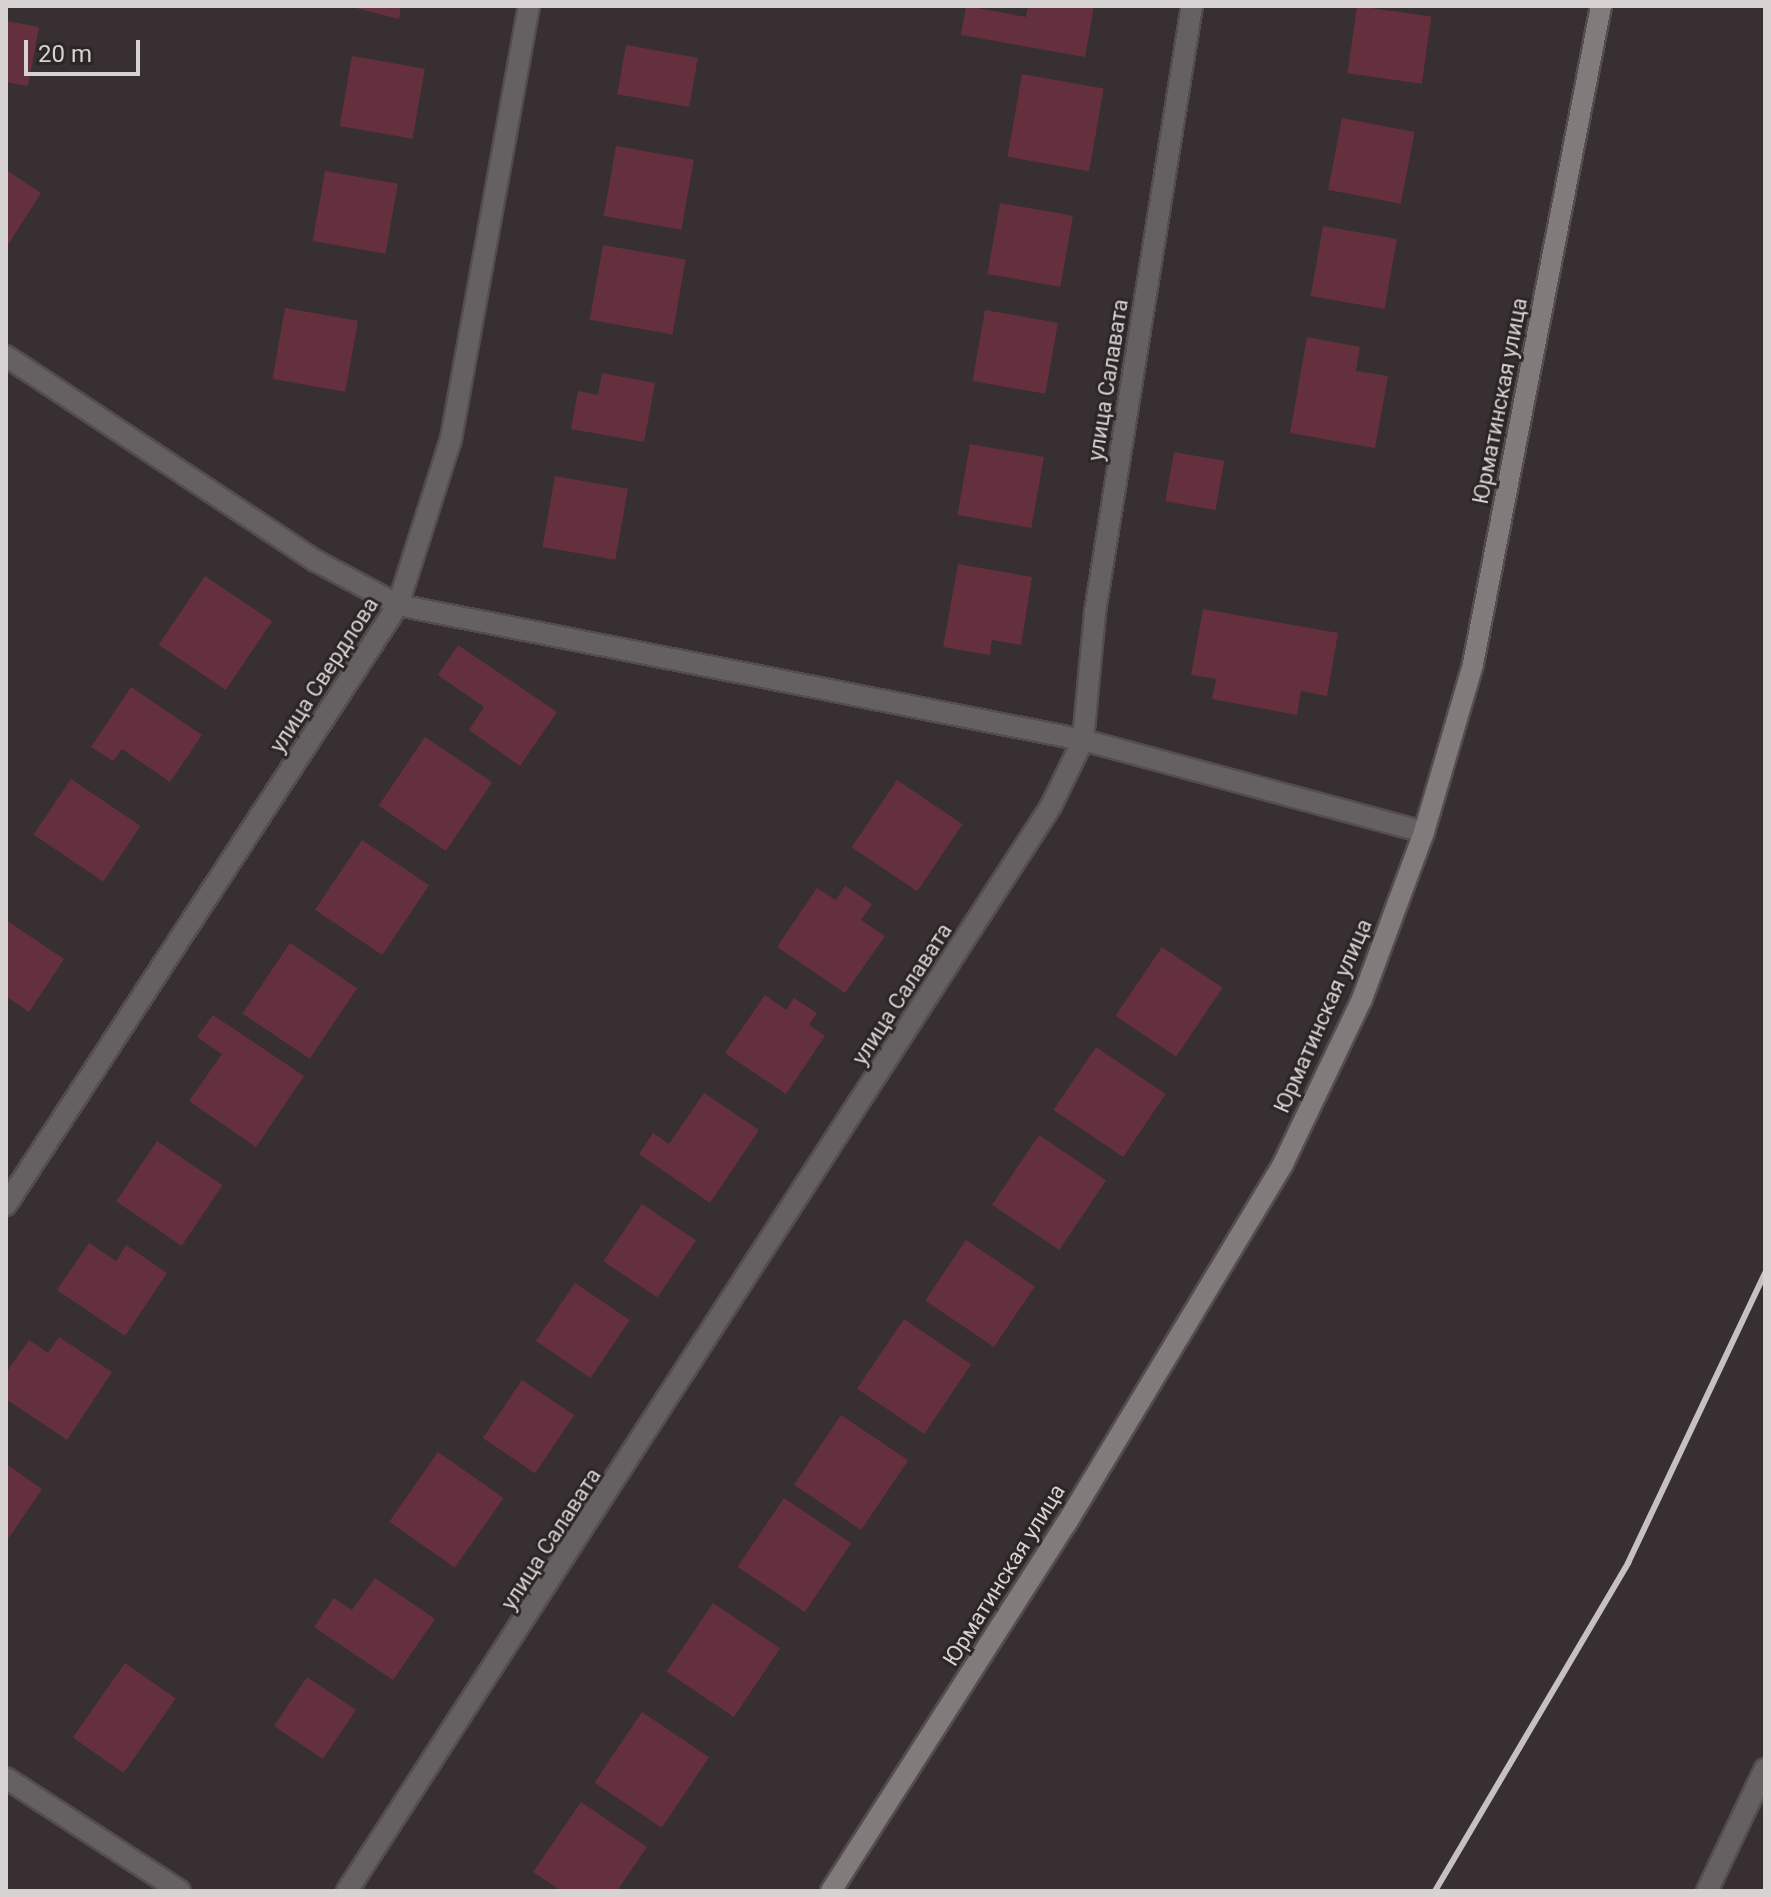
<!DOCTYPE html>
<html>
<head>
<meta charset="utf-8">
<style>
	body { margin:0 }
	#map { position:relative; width:1771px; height:1897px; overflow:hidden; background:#372f31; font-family:Roboto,sans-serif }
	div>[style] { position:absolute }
	.building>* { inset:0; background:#65303e; transform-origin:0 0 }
	.roads { filter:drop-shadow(2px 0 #544d4e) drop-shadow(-2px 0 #544d4e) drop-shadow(0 2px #544d4e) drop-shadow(0 -2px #544d4e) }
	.street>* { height:20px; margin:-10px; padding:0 10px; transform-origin:10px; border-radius:10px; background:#656162 }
	.secondary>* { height:20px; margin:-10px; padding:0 10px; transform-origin:10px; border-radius:10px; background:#817b7c }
	.rail>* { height:6px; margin:-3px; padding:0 3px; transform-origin:3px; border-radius:3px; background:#c5c1c1 }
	span { translate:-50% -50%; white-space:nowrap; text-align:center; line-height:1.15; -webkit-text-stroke:6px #2d2627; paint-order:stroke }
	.street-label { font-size:22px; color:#d7d3d3 }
	.frame { position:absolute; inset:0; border:8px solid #d7d3d3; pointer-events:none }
	.scale { position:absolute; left:24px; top:40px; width:116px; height:36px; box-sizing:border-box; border:4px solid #d7d3d3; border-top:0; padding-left:10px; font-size:24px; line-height:28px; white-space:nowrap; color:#d7d3d3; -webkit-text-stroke:6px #2d2627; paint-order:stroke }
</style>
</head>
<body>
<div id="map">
	<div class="building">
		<i style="clip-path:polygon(348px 6px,401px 6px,399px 19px)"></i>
		<i style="clip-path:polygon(966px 6px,1026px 17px,1028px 6px,1094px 6px,1085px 57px,961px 35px)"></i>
		<i style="left:1357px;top:6px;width:75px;height:68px;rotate:8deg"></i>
		<i style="clip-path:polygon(6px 21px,39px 27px,28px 86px,6px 82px)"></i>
		<i style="left:626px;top:45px;width:73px;height:50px;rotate:10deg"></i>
		<i style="left:352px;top:56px;width:74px;height:71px;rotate:10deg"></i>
		<i style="left:1022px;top:74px;width:83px;height:84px;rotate:10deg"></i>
		<i style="left:1342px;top:118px;width:74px;height:73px;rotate:11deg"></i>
		<i style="left:616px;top:146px;width:79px;height:71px;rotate:10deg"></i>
		<i style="clip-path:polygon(6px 170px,41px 193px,6px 248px)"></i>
		<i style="left:325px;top:171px;width:74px;height:71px;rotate:10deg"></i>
		<i style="left:1000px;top:203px;width:74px;height:72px;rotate:10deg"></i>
		<i style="left:1323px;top:226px;width:75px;height:71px;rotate:10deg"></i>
		<i style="left:603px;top:245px;width:84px;height:76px;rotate:10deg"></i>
		<i style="left:285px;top:308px;width:74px;height:72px;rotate:10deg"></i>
		<i style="left:985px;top:310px;width:74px;height:72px;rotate:10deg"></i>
		<i style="clip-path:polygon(1307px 337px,1360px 347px,1356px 371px,1388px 376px,1375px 448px,1290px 433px)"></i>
		<i style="clip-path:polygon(602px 373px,655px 383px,644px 442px,571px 429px,578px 391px,598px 395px)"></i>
		<i style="left:970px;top:444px;width:75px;height:72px;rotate:10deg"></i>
		<i style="left:1174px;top:452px;width:51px;height:50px;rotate:10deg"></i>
		<i style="left:555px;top:476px;width:74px;height:72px;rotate:10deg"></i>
		<i style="clip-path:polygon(958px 564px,1032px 577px,1021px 645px,992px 640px,990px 655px,943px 647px)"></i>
		<i style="left:205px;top:576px;width:81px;height:83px;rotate:34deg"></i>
		<i style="clip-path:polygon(1203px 609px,1338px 633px,1327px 696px,1301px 691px,1297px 715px,1212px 699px,1216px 679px,1191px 675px)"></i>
		<i style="clip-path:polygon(458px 645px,557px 712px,520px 766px,469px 730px,484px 707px,438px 675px)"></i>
		<i style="clip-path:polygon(131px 687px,202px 735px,170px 782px,122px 749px,113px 761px,91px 747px)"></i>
		<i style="left:425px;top:737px;width:81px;height:83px;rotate:34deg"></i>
		<i style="left:71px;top:779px;width:84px;height:67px;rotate:34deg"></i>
		<i style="left:897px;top:780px;width:79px;height:81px;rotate:34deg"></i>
		<i style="left:362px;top:840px;width:81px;height:84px;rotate:34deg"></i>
		<i style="clip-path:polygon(845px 886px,872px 904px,861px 920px,885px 936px,845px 993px,777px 947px,817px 888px,836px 900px)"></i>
		<i style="clip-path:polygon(6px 920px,64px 959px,29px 1012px,6px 996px)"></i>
		<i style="left:290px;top:943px;width:81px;height:85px;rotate:34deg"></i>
		<i style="left:1162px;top:947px;width:73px;height:83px;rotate:34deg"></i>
		<i style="clip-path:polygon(765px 995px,786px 1010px,794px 998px,817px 1013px,809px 1025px,825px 1036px,786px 1094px,725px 1053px)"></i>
		<i style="clip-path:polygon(213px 1015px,304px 1076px,256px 1147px,189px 1101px,222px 1054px,197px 1037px)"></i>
		<i style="left:1096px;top:1047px;width:84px;height:76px;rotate:34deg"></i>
		<i style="clip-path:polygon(704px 1093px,759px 1130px,710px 1203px,639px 1154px,653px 1133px,669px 1144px)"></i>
		<i style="left:1039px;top:1135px;width:81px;height:84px;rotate:34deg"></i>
		<i style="left:157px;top:1141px;width:79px;height:73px;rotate:34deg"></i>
		<i style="left:642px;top:1204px;width:65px;height:69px;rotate:34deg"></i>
		<i style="left:966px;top:1240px;width:83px;height:73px;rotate:34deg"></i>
		<i style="clip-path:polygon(89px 1243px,116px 1261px,126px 1245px,167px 1273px,125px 1336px,57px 1290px)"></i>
		<i style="left:575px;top:1283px;width:66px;height:70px;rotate:34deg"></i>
		<i style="left:904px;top:1319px;width:81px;height:84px;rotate:34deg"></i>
		<i style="clip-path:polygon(59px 1337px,112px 1372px,67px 1440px,6px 1399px,6px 1373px,29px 1340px,48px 1353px)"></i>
		<i style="left:522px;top:1380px;width:63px;height:70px;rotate:34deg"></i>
		<i style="left:841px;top:1415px;width:81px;height:84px;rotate:34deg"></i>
		<i style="left:438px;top:1452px;width:80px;height:85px;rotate:35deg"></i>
		<i style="clip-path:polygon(6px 1464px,42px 1489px,6px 1542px)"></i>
		<i style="left:784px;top:1498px;width:81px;height:83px;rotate:34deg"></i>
		<i style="clip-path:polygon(375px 1578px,435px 1619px,393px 1680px,314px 1627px,334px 1598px,352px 1610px)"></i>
		<i style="left:713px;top:1603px;width:81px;height:83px;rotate:34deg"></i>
		<i style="left:125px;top:1663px;width:62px;height:91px;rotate:35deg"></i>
		<i style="left:307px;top:1677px;width:59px;height:59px;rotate:34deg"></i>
		<i style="left:642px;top:1712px;width:81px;height:85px;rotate:34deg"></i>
		<i style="clip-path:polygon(581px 1802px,647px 1847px,617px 1891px,562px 1891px,533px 1872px)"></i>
	</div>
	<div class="roads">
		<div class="street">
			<i style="left:6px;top:356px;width:372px;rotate:33.5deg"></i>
			<i style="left:316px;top:561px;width:93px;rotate:28.2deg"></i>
			<i style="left:398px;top:605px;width:698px;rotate:11.15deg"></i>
			<i style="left:1083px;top:740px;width:353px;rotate:15.1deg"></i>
			<i style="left:6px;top:1205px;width:717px;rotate:-56.84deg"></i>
			<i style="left:398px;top:605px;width:174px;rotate:-72.3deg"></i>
			<i style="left:451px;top:439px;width:440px;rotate:-79.8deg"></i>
			<i style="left:6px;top:1778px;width:207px;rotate:33deg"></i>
			<i style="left:347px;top:1891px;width:1293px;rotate:-57.02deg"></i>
			<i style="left:1051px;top:806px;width:73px;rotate:-64.1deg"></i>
			<i style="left:1083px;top:740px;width:129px;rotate:-84.6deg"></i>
			<i style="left:1095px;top:612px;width:614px;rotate:-80.91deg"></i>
			<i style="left:1707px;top:1891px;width:135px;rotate:-64.6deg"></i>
		</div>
		<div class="secondary">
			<i style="left:831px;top:1891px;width:436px;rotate:-57.4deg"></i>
			<i style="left:1066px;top:1524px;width:420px;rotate:-58.9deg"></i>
			<i style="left:1283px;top:1164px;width:183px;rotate:-64.4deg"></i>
			<i style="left:1362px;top:999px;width:178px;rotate:-69.6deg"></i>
			<i style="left:1424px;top:832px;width:175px;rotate:-73.7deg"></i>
			<i style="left:1473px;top:664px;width:670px;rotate:-78.99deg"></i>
		</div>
	</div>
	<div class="rail">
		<i style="left:1435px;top:1891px;width:381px;rotate:-59.5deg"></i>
		<i style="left:1628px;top:1563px;width:321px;rotate:-64.7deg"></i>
	</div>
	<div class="street-label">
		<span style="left:1108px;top:380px;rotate:-81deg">улица Салавата</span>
		<span style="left:1500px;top:401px;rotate:-79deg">Юрматинская улица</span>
		<span style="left:324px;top:675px;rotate:-57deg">улица Свердлова</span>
		<span style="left:902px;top:994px;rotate:-57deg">улица Салавата</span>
		<span style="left:1323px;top:1016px;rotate:-66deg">Юрматинская улица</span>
		<span style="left:551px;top:1539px;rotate:-57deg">улица Салавата</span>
		<span style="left:1004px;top:1575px;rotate:-58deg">Юрматинская улица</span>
	</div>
	<div class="frame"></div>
	<div class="scale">20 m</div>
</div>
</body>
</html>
